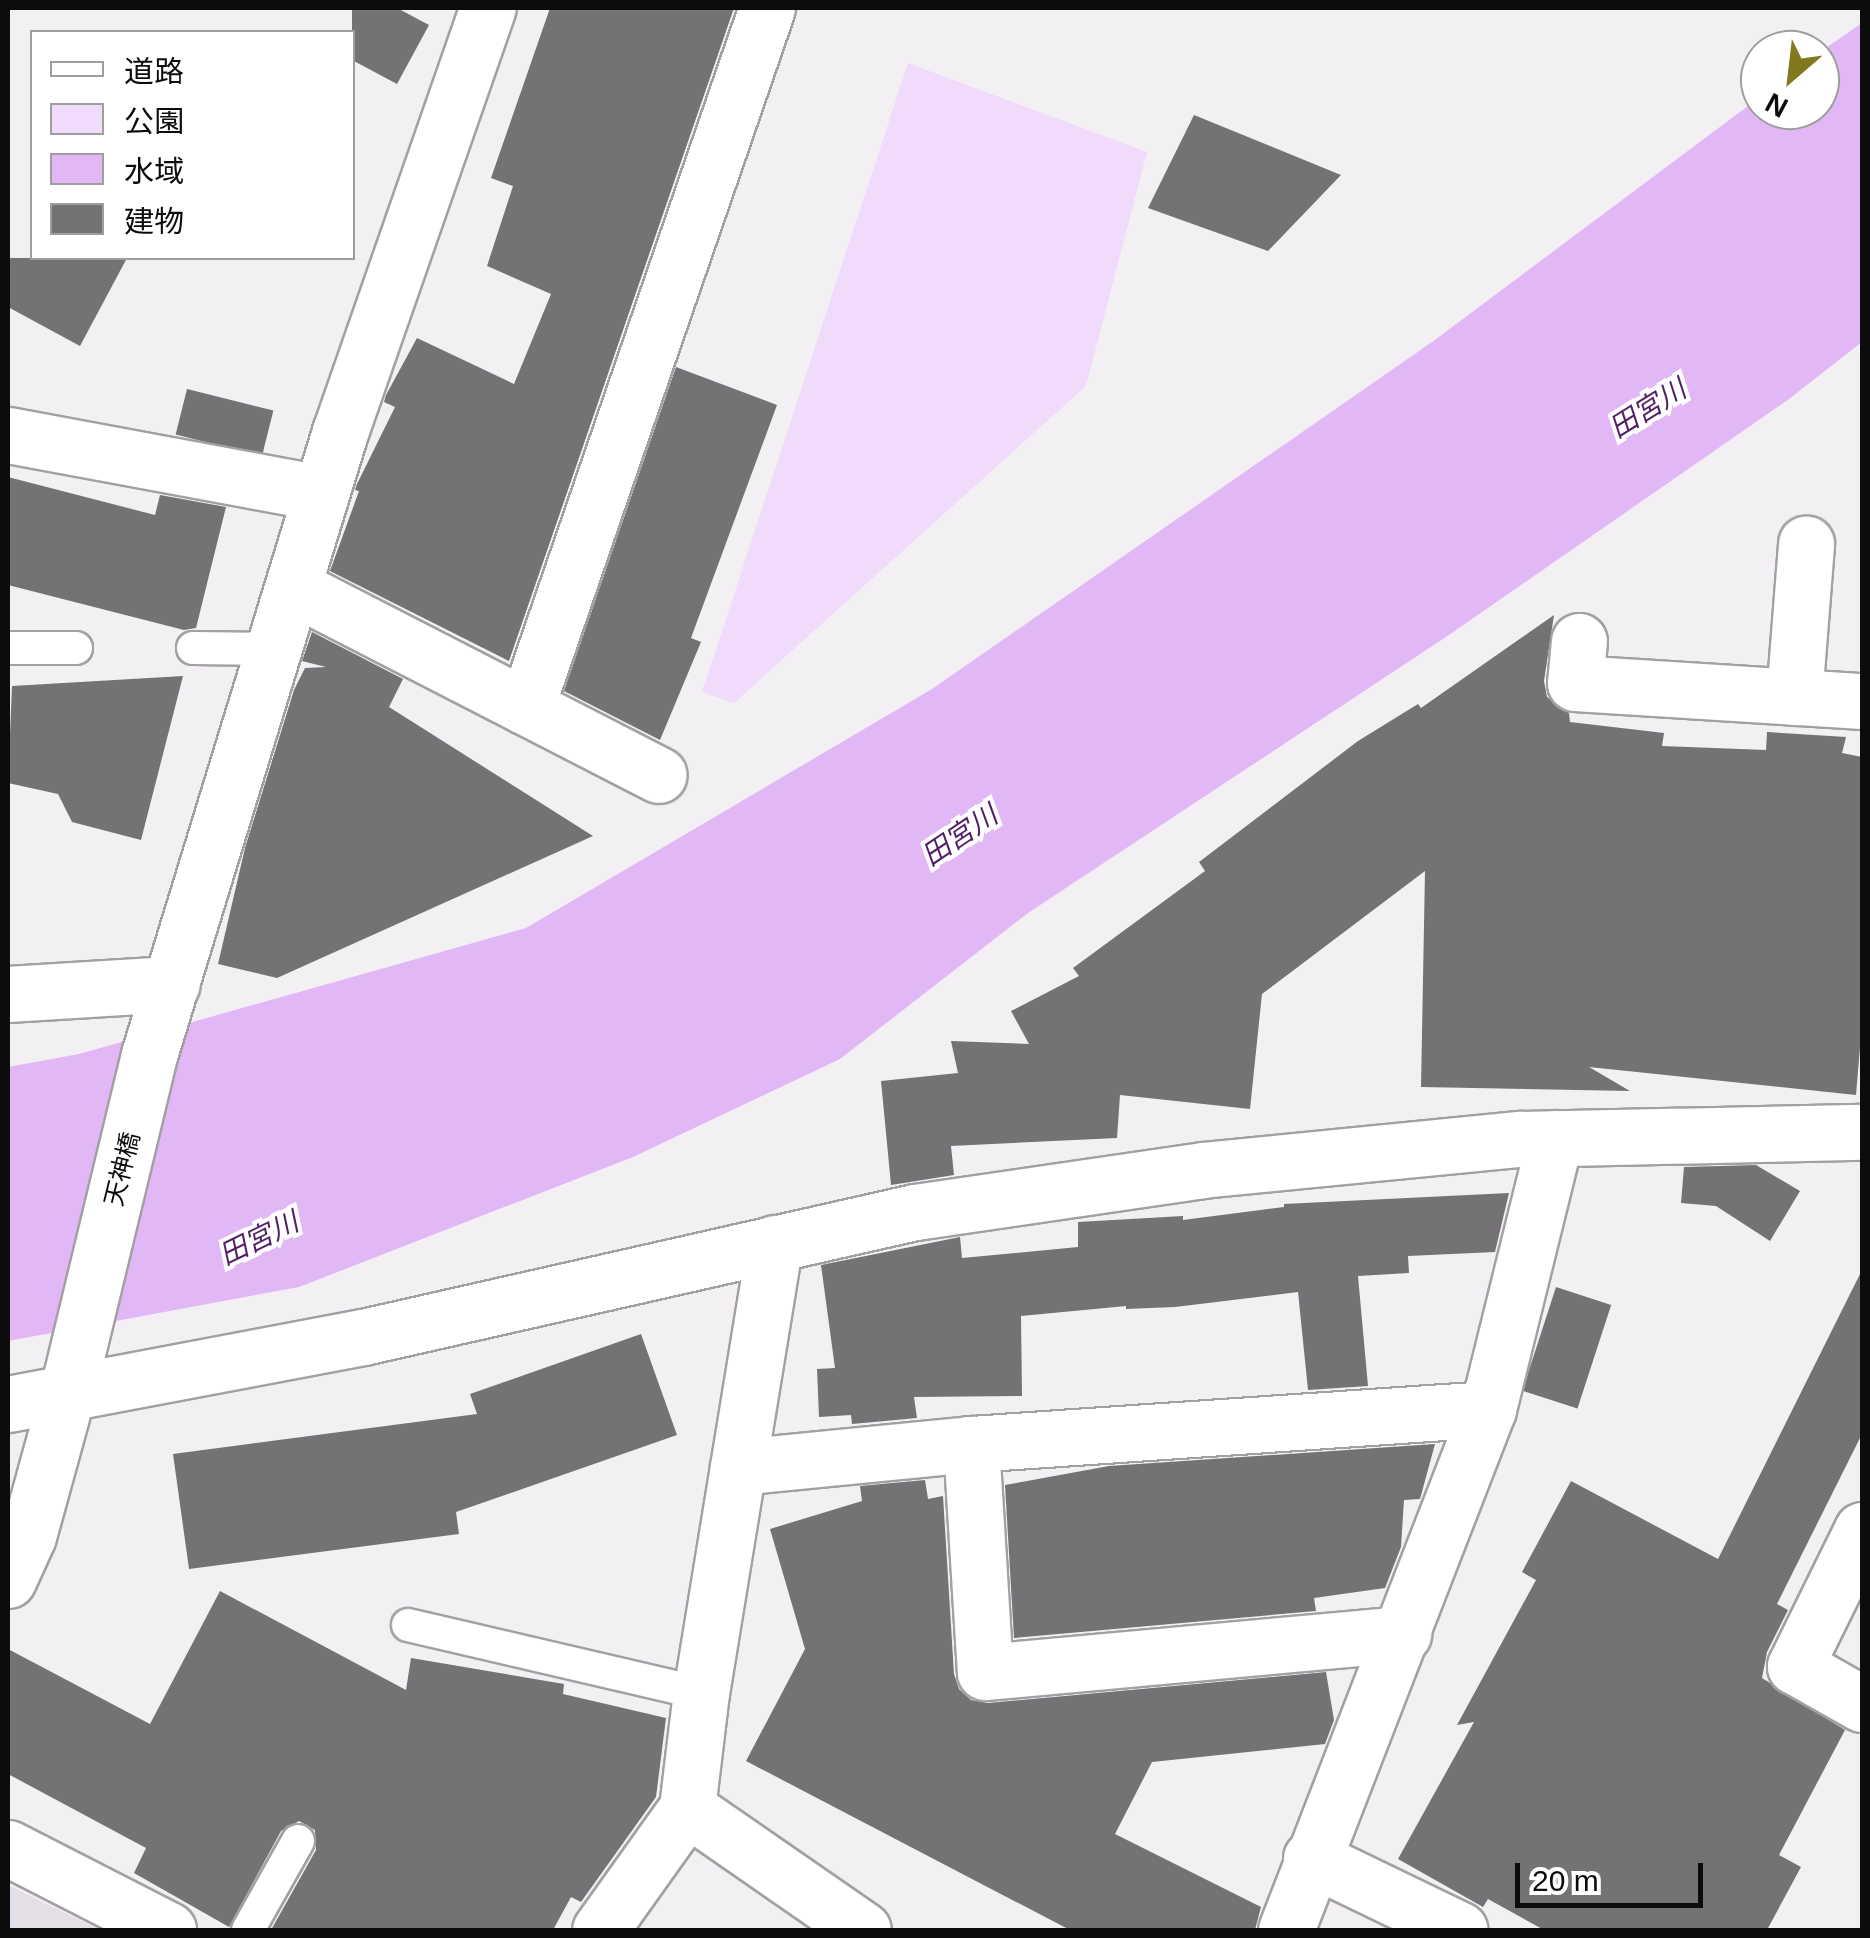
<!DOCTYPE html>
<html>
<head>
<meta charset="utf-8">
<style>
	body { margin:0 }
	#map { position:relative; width:1870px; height:1938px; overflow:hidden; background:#f3f0f4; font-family:Arial,"Noto Sans JP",sans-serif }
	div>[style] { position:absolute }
	.built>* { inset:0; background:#e4dee7 }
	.green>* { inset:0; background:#f0dbfb }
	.water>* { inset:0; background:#e2b7f6 }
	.building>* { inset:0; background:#747275; transform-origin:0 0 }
	.roads { filter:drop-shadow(2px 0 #a3a0a4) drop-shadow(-2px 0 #a3a0a4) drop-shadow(0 2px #a3a0a4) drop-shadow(0 -2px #a3a0a4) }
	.service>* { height:32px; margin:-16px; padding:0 16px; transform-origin:16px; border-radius:16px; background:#fff }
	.minor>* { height:55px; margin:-27.5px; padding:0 27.5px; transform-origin:27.5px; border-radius:27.5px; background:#fff }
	span { translate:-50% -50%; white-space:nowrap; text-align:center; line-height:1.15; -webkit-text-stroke:8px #fff; paint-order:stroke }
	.street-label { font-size:25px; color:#0d0c0d }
	.water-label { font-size:28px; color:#521f67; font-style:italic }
	.frame { position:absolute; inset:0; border:10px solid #0d0c0d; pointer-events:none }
	.legend { position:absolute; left:30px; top:30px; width:325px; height:230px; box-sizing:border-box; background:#fff; border:2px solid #9e9e9e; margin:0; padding:12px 18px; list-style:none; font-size:30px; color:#0d0c0d }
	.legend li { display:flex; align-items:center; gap:20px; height:50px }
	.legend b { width:50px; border:2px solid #9e9e9e }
	.north { position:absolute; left:1740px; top:30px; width:100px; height:100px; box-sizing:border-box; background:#fff; border:2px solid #9e9e9e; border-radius:50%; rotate:208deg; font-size:28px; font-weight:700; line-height:40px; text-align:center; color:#0d0c0d }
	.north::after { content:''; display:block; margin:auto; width:35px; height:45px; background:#80791e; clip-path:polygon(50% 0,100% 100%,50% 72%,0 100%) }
	.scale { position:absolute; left:1515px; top:1863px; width:188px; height:45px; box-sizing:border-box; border:5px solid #0d0c0d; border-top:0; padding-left:12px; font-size:30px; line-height:35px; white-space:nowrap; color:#0d0c0d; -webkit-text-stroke:8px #fff; paint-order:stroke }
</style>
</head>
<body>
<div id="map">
	<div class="built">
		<i style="clip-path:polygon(8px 1885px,100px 1930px,8px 1930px)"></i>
	</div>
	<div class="green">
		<i style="clip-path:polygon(908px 63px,1147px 152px,1086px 386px,734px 703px,702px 692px)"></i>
	</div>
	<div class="water">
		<i style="clip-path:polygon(1862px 23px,1862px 342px,1789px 399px,1449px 635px,1028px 913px,840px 1059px,633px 1157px,299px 1287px,8px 1341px,8px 1067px,79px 1054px,526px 928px,932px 689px,1432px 342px,1760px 97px,1760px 110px,1820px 110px,1820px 52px)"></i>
	</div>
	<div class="building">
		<i style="clip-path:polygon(352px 8px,397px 8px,429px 25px,397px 84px,352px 60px)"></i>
		<i style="clip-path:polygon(550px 8px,734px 8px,509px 661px,330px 571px,359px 491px,355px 490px,357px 484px,395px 407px,384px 402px,386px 395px,417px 338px,514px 384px,551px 294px,487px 266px,513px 186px,491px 178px)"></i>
		<i style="clip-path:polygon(1194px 115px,1341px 175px,1268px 251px,1148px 208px)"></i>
		<i style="clip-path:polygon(8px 258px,127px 258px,80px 346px,8px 307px)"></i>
		<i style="clip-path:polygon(676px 367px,777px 405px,691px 638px,701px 642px,660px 740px,564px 691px)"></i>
		<i style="left:187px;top:389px;width:89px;height:47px;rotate:14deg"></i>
		<i style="clip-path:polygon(8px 477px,155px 515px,160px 495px,226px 507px,196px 628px,184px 630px,8px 585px)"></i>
		<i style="clip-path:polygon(1554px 615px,1544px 681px,1547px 697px,1569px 713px,1570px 722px,1664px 733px,1662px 746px,1766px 750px,1767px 732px,1846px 737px,1842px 753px,1862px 757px,1862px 1024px,1856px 1095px,1589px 1067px,1630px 1091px,1421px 1087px,1425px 871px,1262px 994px,1250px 1109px,1120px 1095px,1117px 1138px,951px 1146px,954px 1175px,891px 1185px,881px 1081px,958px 1073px,951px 1041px,1029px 1044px,1011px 1011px,1079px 976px,1073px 968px,1205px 871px,1199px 862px,1358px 741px,1418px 704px,1421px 708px)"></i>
		<i style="clip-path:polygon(312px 632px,403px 679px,389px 707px,593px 836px,277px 978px,218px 964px,245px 848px,294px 690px,305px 668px,326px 667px,302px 661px)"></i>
		<i style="clip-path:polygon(183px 676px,141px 840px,72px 822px,58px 794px,8px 783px,12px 686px)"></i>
		<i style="clip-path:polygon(1756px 1165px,1800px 1191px,1770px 1241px,1716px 1206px,1681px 1203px,1684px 1167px)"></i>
		<i style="clip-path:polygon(1509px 1193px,1495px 1252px,1408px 1256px,1409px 1273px,1358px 1276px,1368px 1386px,1308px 1390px,1298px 1292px,1175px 1307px,1126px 1309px,1126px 1306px,1021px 1316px,1022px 1396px,914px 1397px,917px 1418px,852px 1424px,851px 1415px,819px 1417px,817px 1369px,835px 1368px,821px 1265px,960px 1237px,962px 1258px,1078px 1247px,1078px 1222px,1183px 1216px,1183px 1220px,1284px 1207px,1284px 1204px)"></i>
		<i style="clip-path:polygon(1862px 1270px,1862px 1434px,1777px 1604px,1788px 1610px,1767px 1652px,1762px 1678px,1845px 1730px,1779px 1855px,1801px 1867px,1767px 1930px,1544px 1930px,1488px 1899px,1483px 1907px,1398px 1859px,1474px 1722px,1457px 1725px,1536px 1580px,1522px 1572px,1571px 1481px,1718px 1559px)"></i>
		<i style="left:1556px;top:1287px;width:58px;height:109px;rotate:18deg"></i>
		<i style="clip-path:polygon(641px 1334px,677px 1435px,456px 1512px,459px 1534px,189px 1569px,173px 1454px,477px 1414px,470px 1394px)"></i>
		<i style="clip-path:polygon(1435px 1444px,1420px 1499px,1404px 1500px,1401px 1547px,1385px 1588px,1314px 1598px,1316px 1611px,1014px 1638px,1005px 1485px,1109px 1466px)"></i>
		<i style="clip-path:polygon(925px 1480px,928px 1499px,943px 1496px,954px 1674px,959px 1689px,971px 1700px,988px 1703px,1326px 1672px,1334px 1720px,1325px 1744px,1152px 1762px,1115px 1834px,1261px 1907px,1255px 1930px,1070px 1930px,746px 1761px,805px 1649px,770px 1529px,862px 1501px,860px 1486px)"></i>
		<i style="clip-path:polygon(220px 1591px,406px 1690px,411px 1658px,564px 1684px,563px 1694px,666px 1718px,656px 1797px,581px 1902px,571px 1897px,553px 1930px,271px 1930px,316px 1850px,315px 1830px,299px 1821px,281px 1831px,229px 1927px,134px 1873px,146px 1848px,8px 1774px,8px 1649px,150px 1724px)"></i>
	</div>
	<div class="roads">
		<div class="service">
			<i style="left:8px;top:648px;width:68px"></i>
			<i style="left:193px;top:648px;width:82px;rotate:0.7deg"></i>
			<i style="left:408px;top:1625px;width:301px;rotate:13.1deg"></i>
			<i style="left:248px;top:1930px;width:102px;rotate:-60.7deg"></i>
		</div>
		<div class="minor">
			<i style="left:8px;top:435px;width:318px;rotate:10.5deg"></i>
			<i style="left:293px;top:587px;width:411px;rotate:27.2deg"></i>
			<i style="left:1579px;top:641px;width:42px;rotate:95.4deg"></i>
			<i style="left:1575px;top:683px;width:288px;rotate:3.6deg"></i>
			<i style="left:1794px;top:697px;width:154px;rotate:-85.5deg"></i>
			<i style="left:526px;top:707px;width:739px;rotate:-70.98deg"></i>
			<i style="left:8px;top:994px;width:164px;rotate:-3.5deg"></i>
			<i style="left:8px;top:1404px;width:361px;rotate:-10.7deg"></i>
			<i style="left:363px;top:1337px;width:566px;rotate:-12.76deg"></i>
			<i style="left:915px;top:1212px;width:290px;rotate:-8.3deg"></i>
			<i style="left:1202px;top:1170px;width:321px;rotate:-5.6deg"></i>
			<i style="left:1521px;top:1139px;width:341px;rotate:-1.2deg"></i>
			<i style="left:971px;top:1444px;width:518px;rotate:-3.87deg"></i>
			<i style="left:738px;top:1467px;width:234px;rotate:-5.6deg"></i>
			<i style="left:971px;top:1444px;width:228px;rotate:86.5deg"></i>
			<i style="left:985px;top:1672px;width:420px;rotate:-5.2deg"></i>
			<i style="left:1862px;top:1530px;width:152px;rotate:116.2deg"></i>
			<i style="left:1795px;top:1666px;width:77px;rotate:29.6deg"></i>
			<i style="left:8px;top:1580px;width:48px;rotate:-65.6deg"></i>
			<i style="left:28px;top:1536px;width:147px;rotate:-74.6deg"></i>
			<i style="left:67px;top:1394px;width:349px;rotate:-76.4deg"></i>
			<i style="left:149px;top:1055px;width:652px;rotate:-72.96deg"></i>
			<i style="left:340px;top:432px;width:449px;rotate:-70.8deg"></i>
			<i style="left:687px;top:1808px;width:214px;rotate:34.7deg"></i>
			<i style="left:8px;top:1848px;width:180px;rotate:27.1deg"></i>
			<i style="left:1311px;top:1858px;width:165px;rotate:25.8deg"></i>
			<i style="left:600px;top:1930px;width:150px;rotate:-54.5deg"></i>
			<i style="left:687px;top:1808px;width:116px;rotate:-83.1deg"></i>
			<i style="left:701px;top:1693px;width:456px;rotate:-80.7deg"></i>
			<i style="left:1286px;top:1930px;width:559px;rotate:-68.81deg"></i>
			<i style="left:1488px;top:1409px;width:279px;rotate:-76.1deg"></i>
		</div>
	</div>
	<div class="street-label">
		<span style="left:122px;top:1169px;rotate:-76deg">天神橋</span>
	</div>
	<div class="water-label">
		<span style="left:1648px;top:409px;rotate:-32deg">田宮川</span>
		<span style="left:960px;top:836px;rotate:-34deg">田宮川</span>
		<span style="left:259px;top:1239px;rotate:-26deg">田宮川</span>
	</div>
	<div class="frame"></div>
	<ul class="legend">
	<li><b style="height:12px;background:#fff"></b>道路</li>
	<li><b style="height:28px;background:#f0dbfb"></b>公園</li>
	<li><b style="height:28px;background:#e2b7f6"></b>水域</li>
	<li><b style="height:28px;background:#747275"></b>建物</li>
	</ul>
	<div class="north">N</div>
	<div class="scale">20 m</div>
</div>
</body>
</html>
